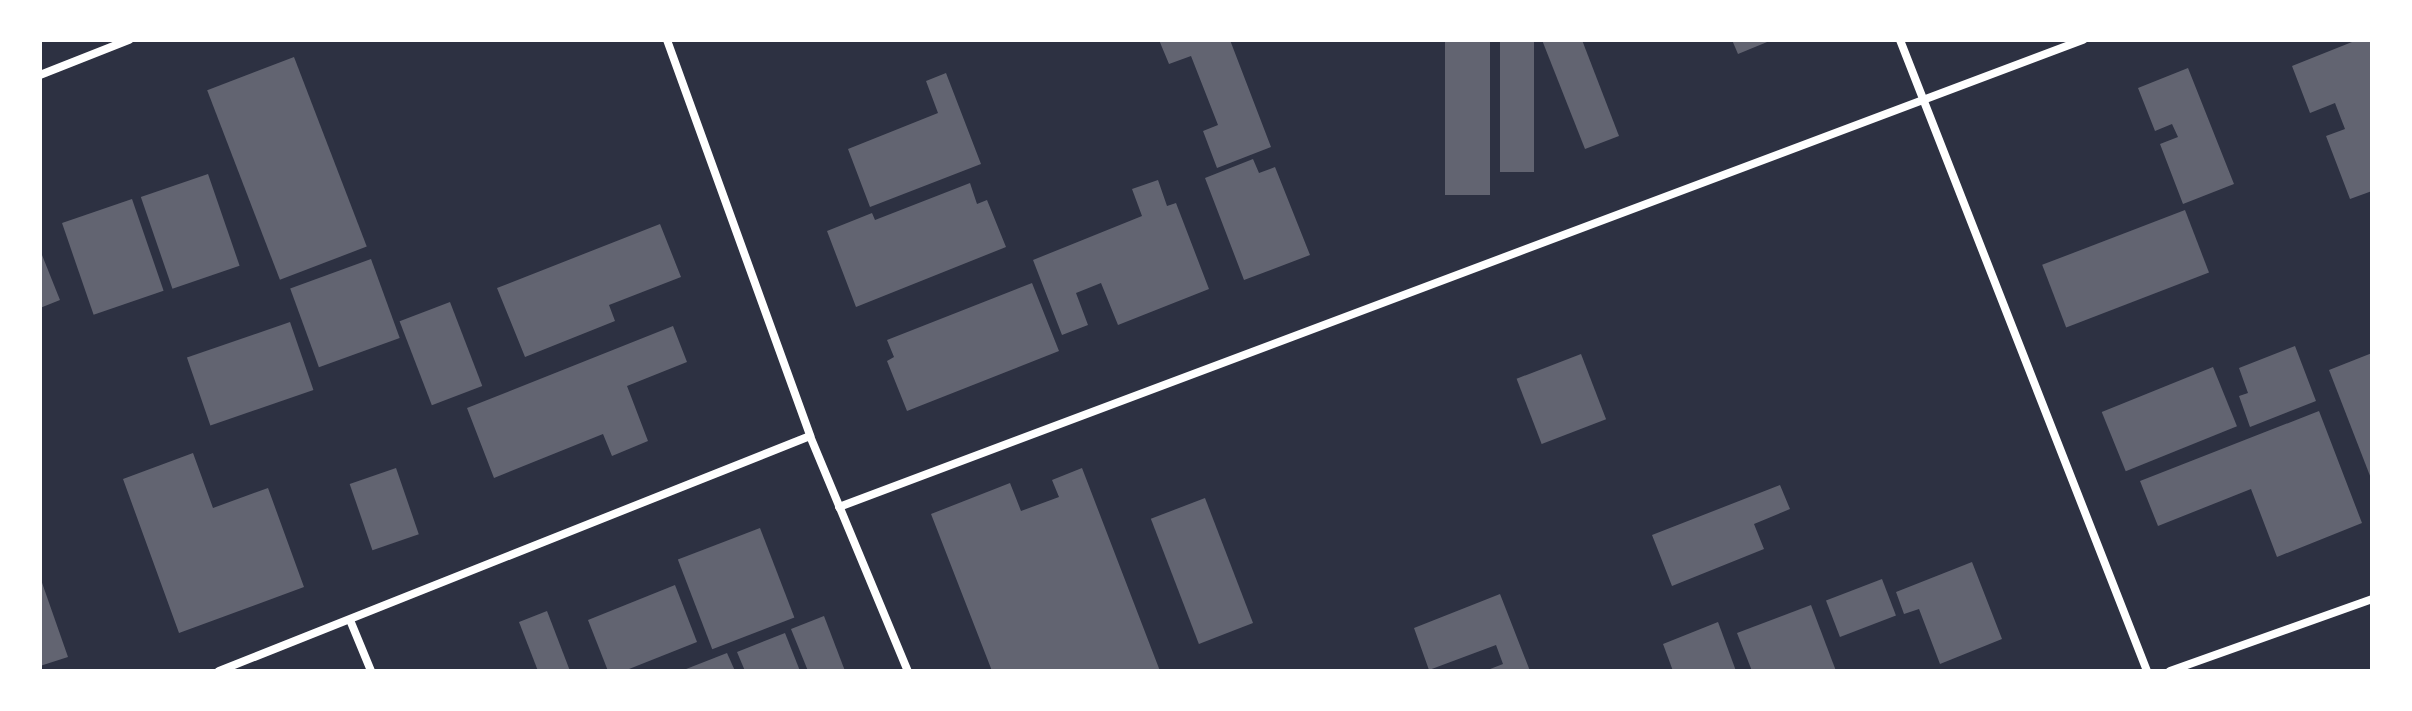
<!DOCTYPE html>
<html>
<head>
<meta charset="utf-8">
<style>
	body { margin:0 }
	#map { position:relative; width:2412px; height:711px; overflow:hidden; background:#2d3142; font-family:"Fira Sans",sans-serif }
	div>[style] { position:absolute }
	.building>* { inset:0; background:#626471; transform-origin:0 0 }
	.minor>* { height:8px; margin:-4px; padding:0 4px; transform-origin:4px; border-radius:4px; background:#fff }
	span { translate:-50% -50%; white-space:nowrap; text-align:center; line-height:1.15; -webkit-text-stroke:6px #fff; paint-order:stroke }
	.frame { position:absolute; inset:0; border:42px solid #fff; pointer-events:none }
</style>
</head>
<body>
<div id="map">
	<div class="building">
		<i style="clip-path:polygon(1159px 40px,1230px 40px,1271px 147px,1217px 168px,1203px 131px,1218px 125px,1191px 56px,1169px 64px)"></i>
		<i style="left:1445px;top:40px;width:45px;height:155px"></i>
		<i style="left:1500px;top:40px;width:34px;height:132px"></i>
		<i style="clip-path:polygon(1542px 40px,1582px 40px,1619px 136px,1585px 149px)"></i>
		<i style="clip-path:polygon(1732px 40px,1772px 40px,1738px 54px)"></i>
		<i style="clip-path:polygon(2357px 40px,2372px 40px,2372px 191px,2350px 199px,2326px 136px,2345px 129px,2335px 103px,2310px 113px,2292px 66px)"></i>
		<i style="left:294px;top:57px;width:203px;height:93px;rotate:69deg"></i>
		<i style="clip-path:polygon(2188px 68px,2234px 184px,2183px 204px,2160px 144px,2178px 137px,2172px 124px,2155px 131px,2138px 88px)"></i>
		<i style="clip-path:polygon(946px 73px,981px 164px,870px 207px,848px 149px,938px 113px,926px 81px)"></i>
		<i style="clip-path:polygon(1253px 159px,1259px 173px,1275px 167px,1310px 255px,1244px 280px,1205px 178px)"></i>
		<i style="left:208px;top:174px;width:97px;height:71px;rotate:71deg"></i>
		<i style="clip-path:polygon(1158px 180px,1167px 206px,1176px 203px,1209px 289px,1118px 325px,1101px 283px,1076px 293px,1088px 325px,1062px 335px,1033px 260px,1142px 216px,1132px 189px)"></i>
		<i style="clip-path:polygon(970px 183px,977px 204px,987px 200px,1006px 247px,856px 307px,827px 231px,872px 213px,875px 220px)"></i>
		<i style="left:132px;top:199px;width:97px;height:74px;rotate:71deg"></i>
		<i style="left:2185px;top:210px;width:67px;height:153px;rotate:69deg"></i>
		<i style="clip-path:polygon(660px 224px,681px 277px,609px 305px,615px 321px,525px 357px,497px 288px)"></i>
		<i style="clip-path:polygon(40px 250px,60px 300px,40px 308px)"></i>
		<i style="left:371px;top:259px;width:84px;height:86px;rotate:70deg"></i>
		<i style="clip-path:polygon(1032px 283px,1059px 351px,907px 411px,887px 361px,894px 357px,887px 340px)"></i>
		<i style="left:450px;top:302px;width:90px;height:54px;rotate:69deg"></i>
		<i style="left:290px;top:322px;width:72px;height:109px;rotate:71deg"></i>
		<i style="clip-path:polygon(673px 326px,687px 362px,627px 386px,648px 441px,612px 456px,603px 434px,494px 478px,467px 408px)"></i>
		<i style="clip-path:polygon(2295px 346px,2316px 401px,2250px 427px,2239px 396px,2248px 393px,2239px 368px)"></i>
		<i style="clip-path:polygon(2372px 353px,2372px 481px,2329px 370px)"></i>
		<i style="left:1581px;top:354px;width:70px;height:69px;rotate:69deg"></i>
		<i style="left:2213px;top:367px;width:64px;height:120px;rotate:68deg"></i>
		<i style="clip-path:polygon(2319px 411px,2362px 523px,2277px 557px,2251px 489px,2158px 526px,2140px 481px)"></i>
		<i style="clip-path:polygon(193px 453px,213px 508px,268px 488px,304px 587px,179px 633px,123px 479px)"></i>
		<i style="left:396px;top:468px;width:70px;height:49px;rotate:71deg"></i>
		<i style="clip-path:polygon(1082px 468px,1160px 671px,992px 671px,931px 514px,1010px 483px,1021px 511px,1059px 497px,1052px 480px)"></i>
		<i style="clip-path:polygon(1780px 485px,1790px 509px,1754px 524px,1764px 549px,1672px 586px,1652px 535px)"></i>
		<i style="left:1205px;top:498px;width:134px;height:58px;rotate:69deg"></i>
		<i style="left:760px;top:528px;width:96px;height:88px;rotate:69deg"></i>
		<i style="clip-path:polygon(1972px 562px,2002px 639px,1940px 664px,1919px 609px,1904px 614px,1896px 592px)"></i>
		<i style="clip-path:polygon(40px 577px,68px 657px,40px 666px)"></i>
		<i style="left:1882px;top:579px;width:39px;height:60px;rotate:69deg"></i>
		<i style="clip-path:polygon(675px 585px,697px 642px,624px 671px,608px 671px,588px 620px)"></i>
		<i style="clip-path:polygon(1500px 594px,1530px 671px,1485px 671px,1503px 664px,1496px 645px,1429px 670px,1414px 628px)"></i>
		<i style="clip-path:polygon(1811px 605px,1836px 671px,1752px 671px,1737px 633px)"></i>
		<i style="clip-path:polygon(547px 611px,570px 671px,538px 671px,519px 622px)"></i>
		<i style="clip-path:polygon(824px 616px,845px 671px,808px 671px,791px 629px)"></i>
		<i style="clip-path:polygon(1718px 622px,1736px 671px,1673px 671px,1663px 644px)"></i>
		<i style="clip-path:polygon(785px 633px,800px 671px,745px 671px,737px 652px)"></i>
		<i style="clip-path:polygon(727px 653px,735px 671px,681px 671px)"></i>
	</div>
	<div class="minor">
		<i style="left:667px;top:40px;width:421px;rotate:70.1deg"></i>
		<i style="left:810px;top:436px;width:255px;rotate:67.4deg"></i>
		<i style="left:1900px;top:40px;width:678px;rotate:68.62deg"></i>
		<i style="left:40px;top:75px;width:96px;rotate:-21.5deg"></i>
		<i style="left:839px;top:507px;width:1329px;rotate:-20.58deg"></i>
		<i style="left:350px;top:620px;width:55px;rotate:67.6deg"></i>
		<i style="left:219px;top:671px;width:636px;rotate:-21.68deg"></i>
		<i style="left:2170px;top:671px;width:214px;rotate:-19.6deg"></i>
	</div>
	<div class="frame"></div>
</div>
</body>
</html>
